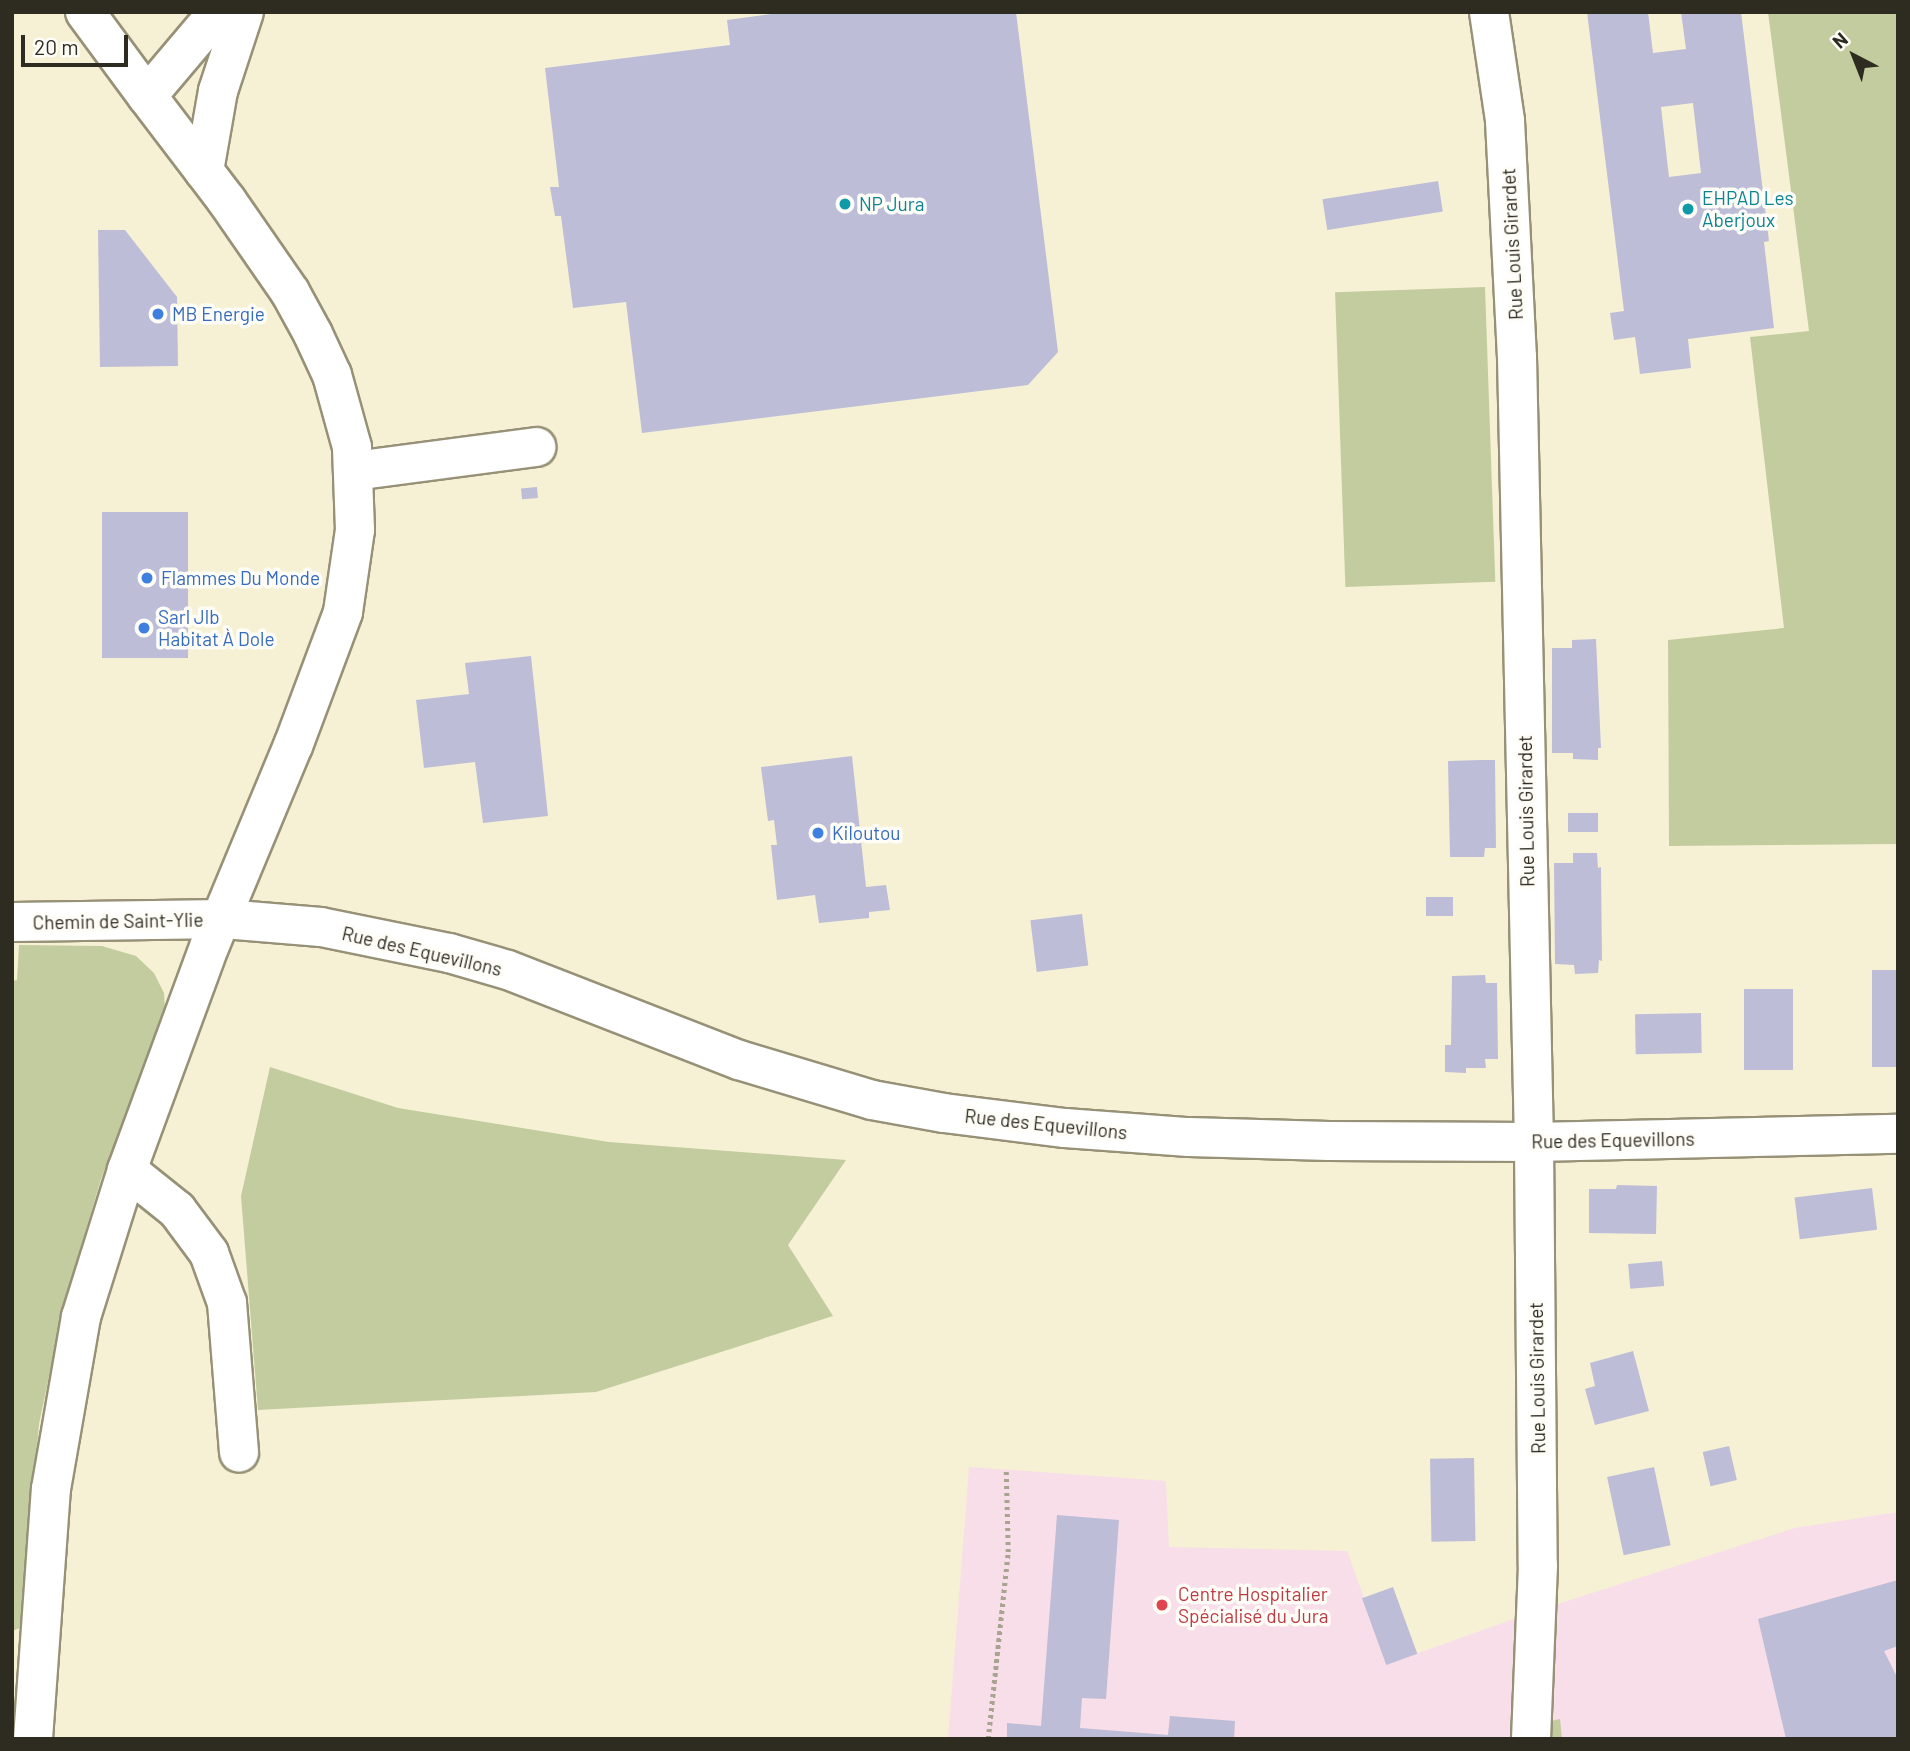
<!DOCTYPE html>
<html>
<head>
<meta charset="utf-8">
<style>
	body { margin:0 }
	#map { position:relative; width:1910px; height:1751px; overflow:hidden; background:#f6f1d5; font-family:Barlow,sans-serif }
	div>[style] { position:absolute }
	.medical>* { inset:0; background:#f7dee8 }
	.green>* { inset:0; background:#c3cc9e; transform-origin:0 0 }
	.building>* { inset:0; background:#bdbdd7; transform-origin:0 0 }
	.path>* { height:4.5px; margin-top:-2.25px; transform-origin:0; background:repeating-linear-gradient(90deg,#a8a48f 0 3.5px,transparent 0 7px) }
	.roads { filter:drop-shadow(2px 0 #969177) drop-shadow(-2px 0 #969177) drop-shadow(0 2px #969177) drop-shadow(0 -2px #969177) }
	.minor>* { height:38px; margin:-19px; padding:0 19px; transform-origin:19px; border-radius:19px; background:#fff }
	.major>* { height:38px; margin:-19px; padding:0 19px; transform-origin:19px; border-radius:19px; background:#fff }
	.dots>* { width:19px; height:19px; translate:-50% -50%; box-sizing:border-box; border:4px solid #fefdf8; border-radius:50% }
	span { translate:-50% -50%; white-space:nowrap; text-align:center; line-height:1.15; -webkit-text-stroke:7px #fefdf8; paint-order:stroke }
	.culture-label { font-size:19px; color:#0d838f }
	.left { translate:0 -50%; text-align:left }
	.street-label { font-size:19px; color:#2e2c21 }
	.shop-label { font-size:19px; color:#366cbe }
	.health-label { font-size:19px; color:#be3a42 }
	.frame { position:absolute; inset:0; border:14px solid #2e2c21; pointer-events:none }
	.north { position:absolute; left:1819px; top:21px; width:70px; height:70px; -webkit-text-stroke:5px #fefdf8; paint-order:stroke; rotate:318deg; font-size:19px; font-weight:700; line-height:28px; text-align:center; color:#2e2c21 }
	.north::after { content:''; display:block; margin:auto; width:24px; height:32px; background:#2e2c21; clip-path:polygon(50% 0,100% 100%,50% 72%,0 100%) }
	.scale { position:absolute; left:21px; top:35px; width:107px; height:32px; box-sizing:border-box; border:4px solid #2e2c21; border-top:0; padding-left:9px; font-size:21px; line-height:24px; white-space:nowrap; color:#2e2c21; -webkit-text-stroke:5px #fefdf8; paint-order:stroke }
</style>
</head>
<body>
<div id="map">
	<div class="medical">
		<i style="clip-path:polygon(969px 1467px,1166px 1481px,1169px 1547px,1347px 1551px,1388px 1664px,1536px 1611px,1795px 1528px,1898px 1512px,1898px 1739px,948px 1739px)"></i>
	</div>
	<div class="green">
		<i style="clip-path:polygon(1768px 12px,1898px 12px,1898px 844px,1669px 846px,1668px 640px,1784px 628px,1750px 337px,1809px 331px)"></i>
		<i style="left:1485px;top:287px;width:295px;height:150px;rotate:88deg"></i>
		<i style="clip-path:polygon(19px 945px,102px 946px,136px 956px,154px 973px,164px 993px,165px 1010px,101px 1179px,65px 1300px,39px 1424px,20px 1628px,12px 1631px,12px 981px,17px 980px)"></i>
		<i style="clip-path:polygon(270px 1067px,398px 1108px,609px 1142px,846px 1160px,788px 1245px,833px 1316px,596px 1392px,258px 1410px,241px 1196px)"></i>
		<i style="clip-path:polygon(1560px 1719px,1562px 1739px,1550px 1739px,1551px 1721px)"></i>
	</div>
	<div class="building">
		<i style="clip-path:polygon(786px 12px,1016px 12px,1058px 352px,1028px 385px,642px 433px,626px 302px,573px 308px,561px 216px,555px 216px,550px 187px,559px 187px,545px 68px,730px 45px,727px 20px)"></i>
		<i style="clip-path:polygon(evenodd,1587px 12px,1648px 12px,1653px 53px,1686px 49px,1681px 12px,1741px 12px,1769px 241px,1764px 242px,1774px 328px,1688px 339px,1691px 368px,1640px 374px,1635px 337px,1614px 340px,1610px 313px,1624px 311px,1587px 12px,1693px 103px,1701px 173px,1669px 177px,1661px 107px,1693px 103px)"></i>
		<i style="left:1438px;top:181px;width:31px;height:117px;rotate:81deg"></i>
		<i style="clip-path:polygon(98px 230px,125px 230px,177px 297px,178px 366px,100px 367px)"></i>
		<i style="left:537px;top:487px;width:11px;height:16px;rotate:85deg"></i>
		<i style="left:102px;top:512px;width:86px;height:146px"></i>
		<i style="clip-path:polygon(1596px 639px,1601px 748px,1598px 748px,1598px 760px,1573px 759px,1573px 753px,1552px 753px,1552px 648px,1572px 648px,1572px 640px)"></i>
		<i style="clip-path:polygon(531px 656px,548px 816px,483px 823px,475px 762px,424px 768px,416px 700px,469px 694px,465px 663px)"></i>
		<i style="clip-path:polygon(852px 756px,866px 887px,886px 885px,890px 910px,869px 912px,869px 918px,819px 923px,815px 895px,777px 900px,771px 845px,777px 845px,774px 820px,768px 821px,761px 767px)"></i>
		<i style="clip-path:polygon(1481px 760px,1495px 760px,1496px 848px,1485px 848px,1484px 857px,1450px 857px,1448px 761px)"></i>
		<i style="left:1568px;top:813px;width:30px;height:19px"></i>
		<i style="clip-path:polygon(1573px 853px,1597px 853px,1598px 868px,1601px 867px,1602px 961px,1599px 960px,1598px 973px,1575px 974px,1574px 965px,1555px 964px,1554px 863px,1573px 863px)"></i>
		<i style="left:1453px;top:897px;width:19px;height:27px;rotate:90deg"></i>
		<i style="left:1082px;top:914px;width:52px;height:52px;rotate:83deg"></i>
		<i style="left:1872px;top:970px;width:26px;height:97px"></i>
		<i style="clip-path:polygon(1485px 975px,1486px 983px,1497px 983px,1498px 1059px,1485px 1059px,1486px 1068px,1466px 1068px,1466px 1073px,1445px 1072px,1445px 1045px,1451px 1045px,1452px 976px)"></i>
		<i style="left:1744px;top:989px;width:49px;height:81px"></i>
		<i style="left:1701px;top:1013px;width:40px;height:66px;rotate:89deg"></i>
		<i style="clip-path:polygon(1617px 1185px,1657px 1186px,1656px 1234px,1589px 1233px,1589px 1189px,1616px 1189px)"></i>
		<i style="left:1872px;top:1188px;width:42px;height:78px;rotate:83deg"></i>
		<i style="left:1662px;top:1261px;width:25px;height:34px;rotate:85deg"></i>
		<i style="clip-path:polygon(1633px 1351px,1649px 1411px,1595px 1425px,1585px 1389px,1595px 1386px,1590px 1363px)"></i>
		<i style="left:1729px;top:1446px;width:35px;height:27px;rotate:77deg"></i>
		<i style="left:1474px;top:1458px;width:83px;height:44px;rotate:89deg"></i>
		<i style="left:1654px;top:1467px;width:80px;height:48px;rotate:78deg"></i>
		<i style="clip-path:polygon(1057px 1515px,1119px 1520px,1106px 1699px,1082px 1698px,1080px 1728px,1168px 1735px,1170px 1716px,1235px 1721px,1234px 1739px,1007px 1739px,1007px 1723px,1041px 1726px)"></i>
		<i style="clip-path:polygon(1898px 1580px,1898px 1646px,1884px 1651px,1898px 1679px,1898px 1739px,1786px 1739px,1758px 1619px)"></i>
		<i style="left:1393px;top:1587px;width:71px;height:33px;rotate:70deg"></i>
	</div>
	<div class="path">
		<i style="left:988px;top:1739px;width:188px;rotate:-83.9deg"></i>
		<i style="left:1008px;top:1552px;width:84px;rotate:-91.4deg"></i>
	</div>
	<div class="roads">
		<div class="minor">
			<i style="left:1489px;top:12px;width:110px;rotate:81.6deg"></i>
			<i style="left:1505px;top:121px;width:236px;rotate:87.1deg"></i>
			<i style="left:1517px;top:357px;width:785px;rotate:88.76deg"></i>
			<i style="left:1534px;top:1142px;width:423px;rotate:89.5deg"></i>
			<i style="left:1538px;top:1565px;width:174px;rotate:92.3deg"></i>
			<i style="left:204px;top:171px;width:81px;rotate:-80.1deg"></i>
			<i style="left:218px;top:91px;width:83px;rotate:-71.8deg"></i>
			<i style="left:354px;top:471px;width:184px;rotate:-7.5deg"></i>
			<i style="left:12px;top:922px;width:212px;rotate:-0.8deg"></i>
			<i style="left:224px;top:919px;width:97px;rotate:4.7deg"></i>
			<i style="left:321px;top:927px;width:131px;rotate:11.5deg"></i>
			<i style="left:449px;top:953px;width:61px;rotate:16.1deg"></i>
			<i style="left:508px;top:970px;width:248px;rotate:21.3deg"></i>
			<i style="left:739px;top:1060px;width:139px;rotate:16.7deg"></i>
			<i style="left:872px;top:1100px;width:73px;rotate:10.2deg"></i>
			<i style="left:944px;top:1113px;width:122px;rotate:7.1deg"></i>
			<i style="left:1065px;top:1128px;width:124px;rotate:4.2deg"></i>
			<i style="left:1189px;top:1137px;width:140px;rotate:1.6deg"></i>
			<i style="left:1329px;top:1141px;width:205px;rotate:0.3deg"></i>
			<i style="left:1534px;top:1142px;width:364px;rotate:-1.3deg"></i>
			<i style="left:127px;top:1170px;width:64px;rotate:38.7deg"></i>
			<i style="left:177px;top:1210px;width:54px;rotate:53.3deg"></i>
			<i style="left:209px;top:1253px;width:53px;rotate:70.2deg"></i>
			<i style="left:227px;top:1303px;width:150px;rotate:85.4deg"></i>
			<i style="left:33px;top:1739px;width:251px;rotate:-85.9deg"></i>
			<i style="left:51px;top:1489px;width:175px;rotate:-80.1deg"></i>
			<i style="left:81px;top:1317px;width:154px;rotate:-72.6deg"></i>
			<i style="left:127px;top:1170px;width:240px;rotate:-69.8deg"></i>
			<i style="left:210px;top:945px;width:216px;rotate:-67.4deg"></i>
			<i style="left:293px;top:746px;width:143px;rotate:-69.5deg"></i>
			<i style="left:343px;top:612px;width:83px;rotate:-81.7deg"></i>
			<i style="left:355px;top:530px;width:83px;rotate:-92.1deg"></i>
			<i style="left:352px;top:447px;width:75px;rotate:-105.5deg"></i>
			<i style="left:332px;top:375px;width:45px;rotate:-114.9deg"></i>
			<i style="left:313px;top:334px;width:48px;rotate:-118.7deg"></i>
			<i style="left:290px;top:292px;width:111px;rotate:-124.7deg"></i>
			<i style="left:227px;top:201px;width:132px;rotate:-127.3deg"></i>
			<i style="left:147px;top:96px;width:110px;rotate:-49.8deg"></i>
		</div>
		<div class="major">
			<i style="left:85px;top:12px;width:104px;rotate:53.6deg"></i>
		</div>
	</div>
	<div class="dots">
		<i style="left:845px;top:204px;background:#0f9aa8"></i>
		<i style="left:1688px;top:209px;background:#0f9aa8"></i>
		<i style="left:158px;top:314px;background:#3f7fe0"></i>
		<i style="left:147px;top:578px;background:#3f7fe0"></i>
		<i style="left:144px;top:628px;background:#3f7fe0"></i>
		<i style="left:818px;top:833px;background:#3f7fe0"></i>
		<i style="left:1162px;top:1605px;background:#e0444e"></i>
	</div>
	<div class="culture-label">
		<span class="left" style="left:1702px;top:209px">EHPAD Les<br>Aberjoux</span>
		<span class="left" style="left:859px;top:204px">NP Jura</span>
	</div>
	<div class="street-label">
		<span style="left:1512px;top:244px;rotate:-93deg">Rue Louis Girardet</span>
		<span style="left:1526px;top:811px;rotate:-91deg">Rue Louis Girardet</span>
		<span style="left:118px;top:921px;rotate:-1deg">Chemin de Saint-Ylie</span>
		<span style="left:422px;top:951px;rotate:13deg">Rue des Equevillons</span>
		<span style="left:1046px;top:1124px;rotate:6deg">Rue des Equevillons</span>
		<span style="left:1613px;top:1140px;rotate:-1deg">Rue des Equevillons</span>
		<span style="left:1537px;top:1378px;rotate:-91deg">Rue Louis Girardet</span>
	</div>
	<div class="shop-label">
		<span class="left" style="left:172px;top:314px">MB Energie</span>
		<span class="left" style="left:161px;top:578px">Flammes Du Monde</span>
		<span class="left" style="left:158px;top:628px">Sarl Jlb<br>Habitat À Dole</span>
		<span class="left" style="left:832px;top:833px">Kiloutou</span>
	</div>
	<div class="health-label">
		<span class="left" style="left:1178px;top:1605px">Centre Hospitalier<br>Spécialisé du Jura</span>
	</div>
	<div class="frame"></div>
	<div class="north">N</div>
	<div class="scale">20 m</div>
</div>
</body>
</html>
